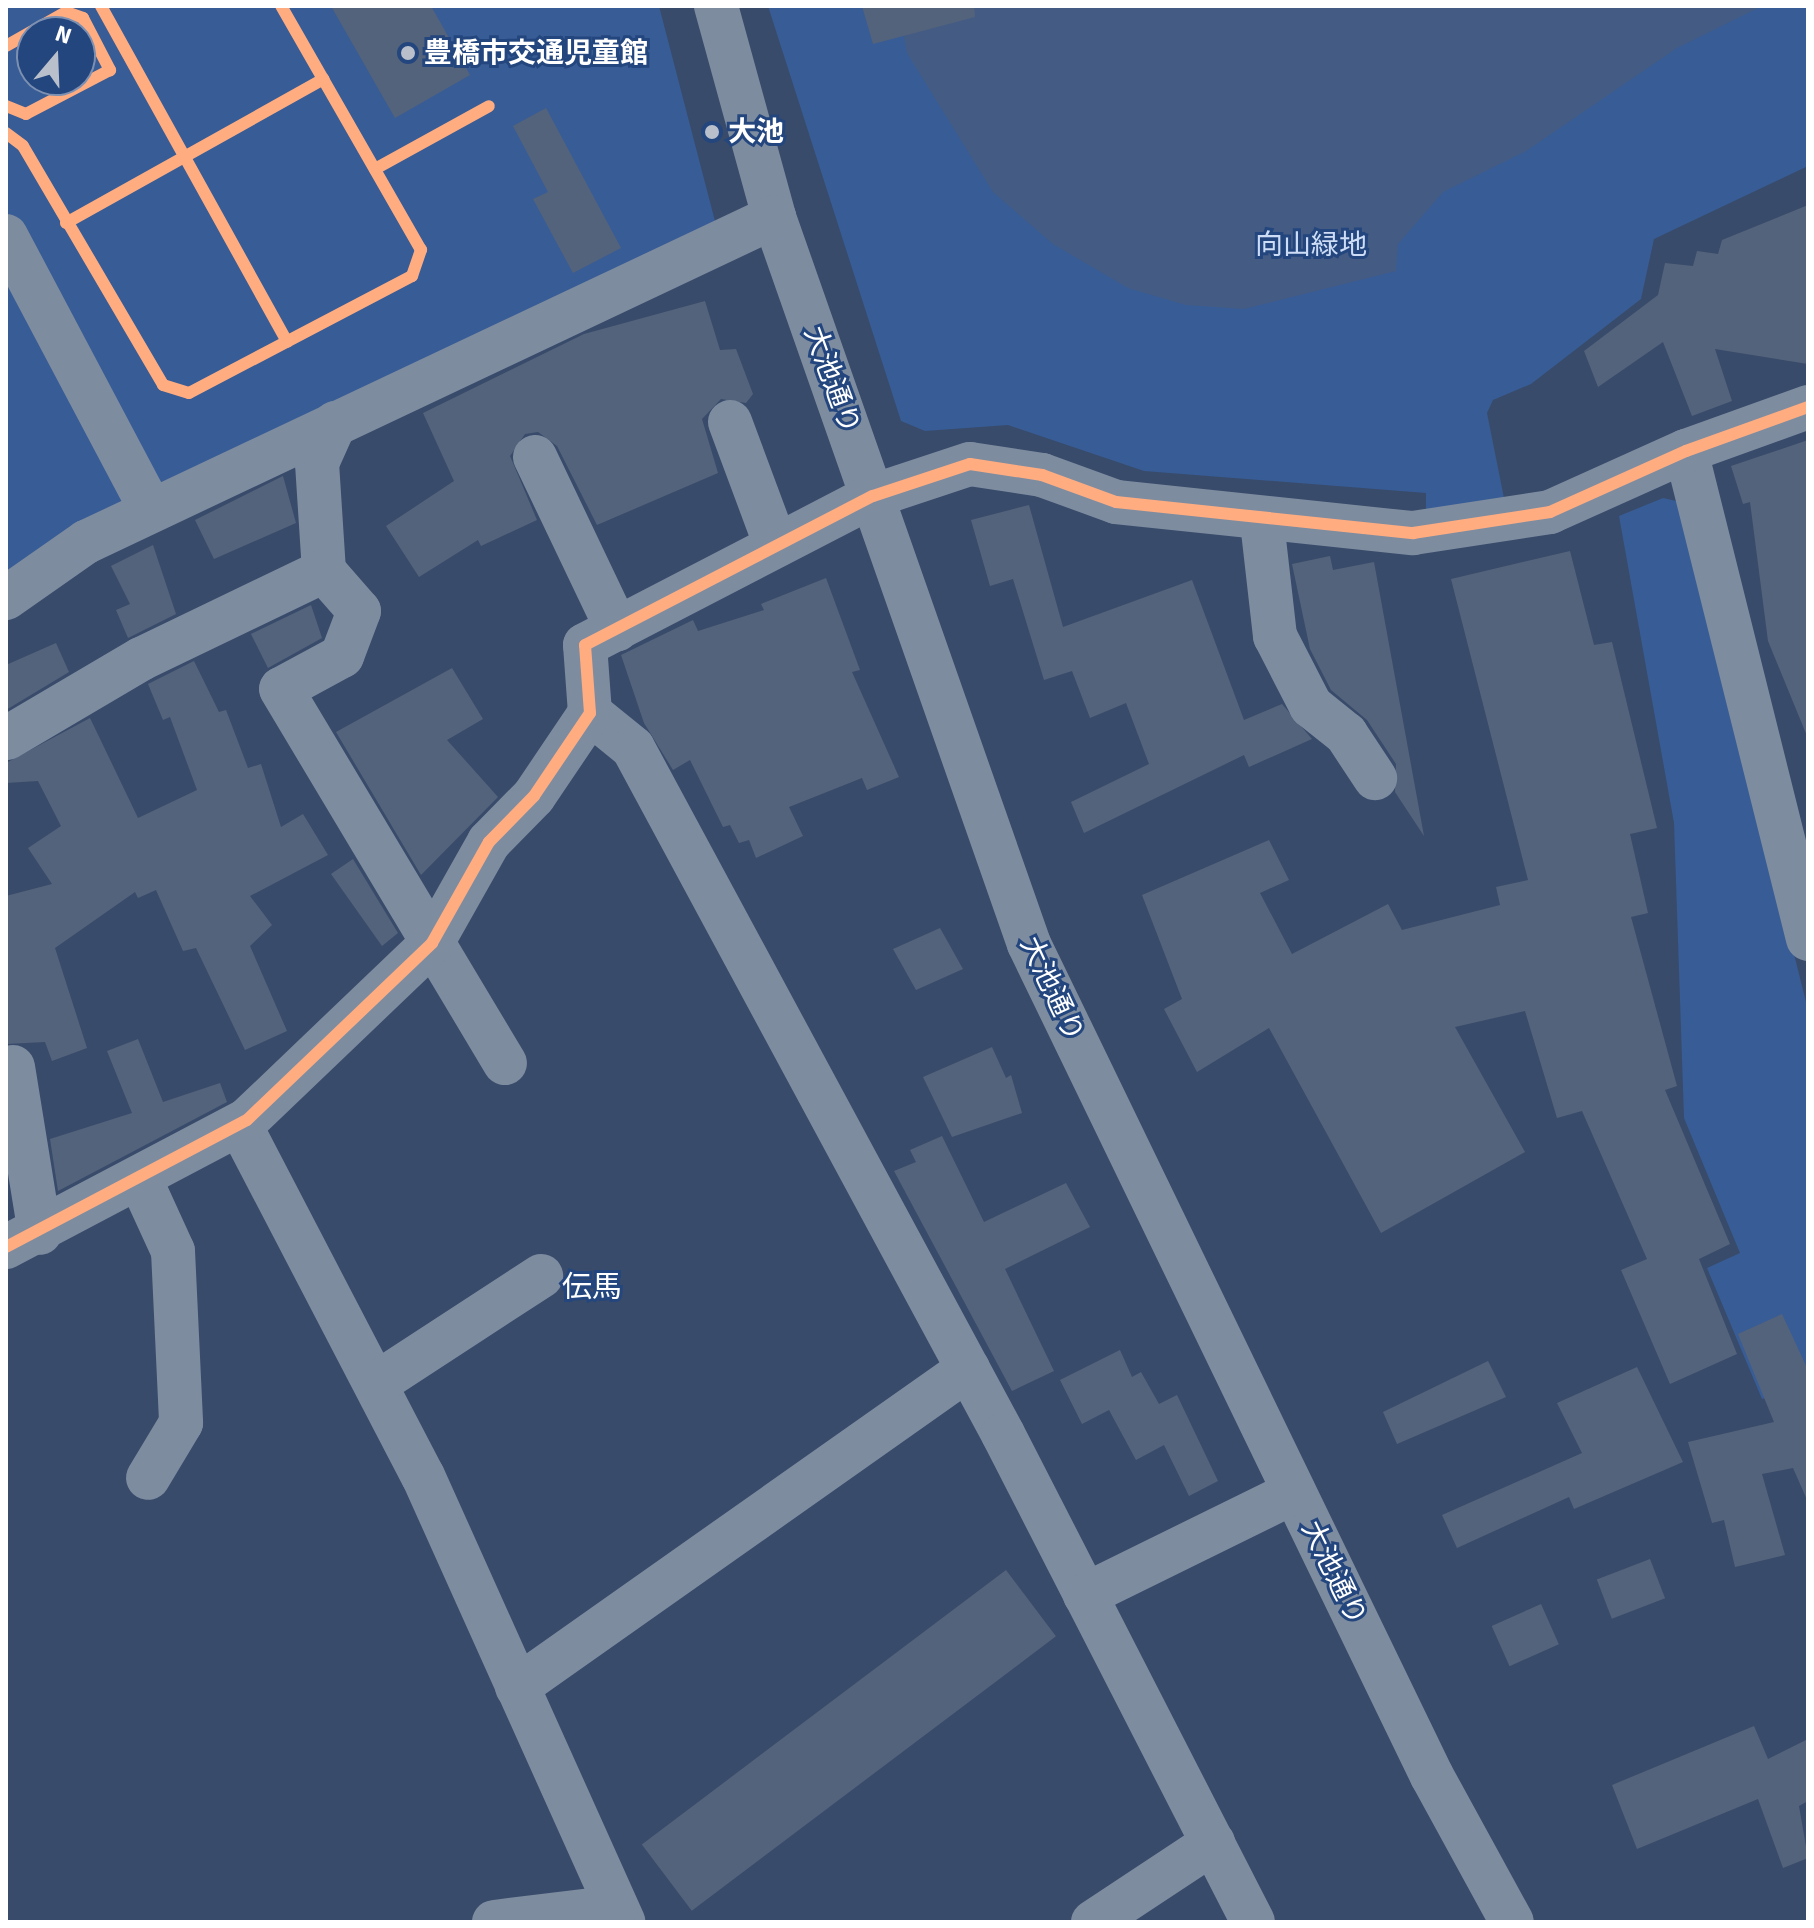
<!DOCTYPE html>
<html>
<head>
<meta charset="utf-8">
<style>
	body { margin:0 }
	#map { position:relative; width:1814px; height:1928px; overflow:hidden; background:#384b6a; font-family:Signika,"Noto Sans JP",sans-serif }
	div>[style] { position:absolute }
	.green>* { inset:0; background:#385c95 }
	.water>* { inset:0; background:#445c84 }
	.building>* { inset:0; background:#54637c; transform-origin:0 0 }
	.minor>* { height:44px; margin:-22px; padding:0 22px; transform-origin:22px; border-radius:22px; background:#7e8ca0 }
	.cycleway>* { height:12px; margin:-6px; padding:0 6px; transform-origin:6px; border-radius:6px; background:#ffac80 }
	.dots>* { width:22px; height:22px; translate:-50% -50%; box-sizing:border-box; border:4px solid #24467e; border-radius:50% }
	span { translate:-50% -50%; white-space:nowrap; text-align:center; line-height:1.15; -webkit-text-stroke:6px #24467e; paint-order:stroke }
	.poi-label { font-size:28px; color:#fff; font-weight:700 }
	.left { translate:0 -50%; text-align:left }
	.park-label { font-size:28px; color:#cdddf5 }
	.street-label { font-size:28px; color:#fff }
	.neighbourhood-label { font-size:30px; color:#fff }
	.frame { position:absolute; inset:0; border:8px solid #fff; pointer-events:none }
	.north { position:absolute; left:16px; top:16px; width:80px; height:80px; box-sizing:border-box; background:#24467e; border:2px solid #7c90b2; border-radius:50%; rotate:19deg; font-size:22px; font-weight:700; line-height:32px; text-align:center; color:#fff }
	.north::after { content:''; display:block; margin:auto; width:28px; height:36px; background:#b9c0cb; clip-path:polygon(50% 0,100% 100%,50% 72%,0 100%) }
</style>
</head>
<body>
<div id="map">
	<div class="green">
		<i style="clip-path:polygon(evenodd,6px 6px,659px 6px,716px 225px,6px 574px,6px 6px,32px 32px,80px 32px,80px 80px,32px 80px,32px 32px)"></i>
		<i style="clip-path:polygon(768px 6px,1808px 6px,1808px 166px,1654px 239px,1641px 299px,1531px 384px,1493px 400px,1487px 413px,1505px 503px,1426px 510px,1426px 493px,1144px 471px,1008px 425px,925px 431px,901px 421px)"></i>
		<i style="clip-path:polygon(1663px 498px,1681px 502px,1808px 1010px,1808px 1386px,1762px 1399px,1707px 1268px,1740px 1253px,1684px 1118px,1674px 823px,1619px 516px)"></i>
	</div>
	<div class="water">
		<i style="clip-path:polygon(898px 6px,1762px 6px,1677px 48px,1526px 151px,1443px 192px,1398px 244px,1396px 271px,1244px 309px,1186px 305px,1128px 288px,1053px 244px,993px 192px,907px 53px)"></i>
	</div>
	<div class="building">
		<i style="clip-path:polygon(331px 6px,431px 6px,470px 75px,395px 118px)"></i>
		<i style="clip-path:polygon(862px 6px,974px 6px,975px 17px,873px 44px)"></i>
		<i style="clip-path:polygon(546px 108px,621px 248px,573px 273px,533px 199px,548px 192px,513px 126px)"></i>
		<i style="clip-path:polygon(1808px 205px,1808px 364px,1715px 349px,1732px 401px,1692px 416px,1663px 342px,1598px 387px,1584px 351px,1658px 295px,1665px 263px,1693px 266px,1697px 251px,1718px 254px,1722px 240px)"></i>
		<i style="clip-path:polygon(705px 301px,720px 350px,736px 349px,753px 394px,746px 403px,721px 399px,702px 419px,718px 473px,597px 525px,557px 446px,538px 432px,525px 434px,510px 456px,537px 520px,481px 546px,478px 540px,419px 577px,386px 526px,454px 481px,423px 413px,584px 334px)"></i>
		<i style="clip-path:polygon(1808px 440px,1808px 736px,1807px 736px,1768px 641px,1750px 502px,1743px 504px,1731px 466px)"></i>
		<i style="clip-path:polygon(283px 476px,296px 523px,214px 559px,195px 520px)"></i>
		<i style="clip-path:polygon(1029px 505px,1063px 627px,1192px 580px,1244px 720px,1282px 704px,1312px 739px,1249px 767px,1244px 755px,1084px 833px,1071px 802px,1149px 764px,1126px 703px,1090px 718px,1072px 671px,1044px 680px,1013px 579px,990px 586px,971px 520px)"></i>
		<i style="clip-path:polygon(153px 545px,176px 614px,128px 638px,116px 610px,130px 604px,111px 566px)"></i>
		<i style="clip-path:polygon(1570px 551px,1594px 645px,1612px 642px,1657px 828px,1630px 834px,1648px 913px,1631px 917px,1677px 1086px,1665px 1090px,1730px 1244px,1699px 1259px,1737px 1354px,1670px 1384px,1621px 1270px,1647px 1259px,1582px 1111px,1557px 1118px,1525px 1011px,1455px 1027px,1525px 1152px,1381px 1233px,1269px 1028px,1197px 1072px,1164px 1009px,1182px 999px,1142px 895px,1269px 840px,1289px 880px,1260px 893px,1292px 954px,1388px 904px,1402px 930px,1500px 905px,1496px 887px,1528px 880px,1451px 579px)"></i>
		<i style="clip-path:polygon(1330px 556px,1333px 570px,1374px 562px,1424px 836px,1395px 792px,1396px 764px,1367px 720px,1331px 690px,1310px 649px,1292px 564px)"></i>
		<i style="clip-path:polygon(826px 578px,860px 670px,852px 672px,899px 777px,867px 790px,862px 778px,789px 807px,803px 836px,756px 858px,749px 840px,739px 843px,730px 825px,723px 827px,690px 760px,673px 770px,644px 723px,621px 655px,693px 620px,698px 631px,764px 610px,761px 604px)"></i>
		<i style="clip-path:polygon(311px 605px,322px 638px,268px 668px,251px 634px)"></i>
		<i style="clip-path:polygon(56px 643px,69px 672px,6px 710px,6px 665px)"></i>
		<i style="clip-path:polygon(194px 661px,219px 712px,226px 710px,248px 768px,261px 764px,281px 827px,303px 814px,328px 855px,250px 896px,272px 925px,250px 946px,287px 1031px,245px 1050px,196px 948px,183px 951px,156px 890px,138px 898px,135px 892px,55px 948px,87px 1048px,52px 1061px,45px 1042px,6px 1044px,6px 896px,52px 884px,28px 848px,61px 826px,38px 781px,6px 783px,6px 763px,90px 718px,138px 818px,197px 790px,170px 717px,163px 720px,148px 684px)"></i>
		<i style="clip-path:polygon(452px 668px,483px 719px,447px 740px,498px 797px,421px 875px,336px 732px)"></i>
		<i style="clip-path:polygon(353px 859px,398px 933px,382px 946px,331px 874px)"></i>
		<i style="clip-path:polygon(940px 928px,963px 969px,916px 990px,893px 949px)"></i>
		<i style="clip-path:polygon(138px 1039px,163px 1102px,220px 1083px,227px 1102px,58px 1191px,50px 1139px,132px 1113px,107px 1051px)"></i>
		<i style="clip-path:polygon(992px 1047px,1006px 1078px,1011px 1075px,1022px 1113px,952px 1137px,923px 1077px)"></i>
		<i style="clip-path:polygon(942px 1136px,984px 1222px,1066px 1183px,1090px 1227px,1005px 1269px,1054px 1371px,1012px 1391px,894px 1171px,916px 1162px,910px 1150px)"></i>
		<i style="clip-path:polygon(1782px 1314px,1808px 1370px,1808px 1502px,1793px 1468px,1762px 1474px,1785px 1555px,1735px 1567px,1724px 1520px,1712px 1523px,1688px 1442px,1774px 1422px,1738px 1334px)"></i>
		<i style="clip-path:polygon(1120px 1350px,1132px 1377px,1141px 1372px,1159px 1404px,1177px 1395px,1218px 1481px,1189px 1496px,1164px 1445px,1136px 1460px,1109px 1410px,1082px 1424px,1060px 1380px)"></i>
		<i style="clip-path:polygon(1488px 1361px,1506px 1397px,1397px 1444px,1383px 1412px)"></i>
		<i style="clip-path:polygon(1637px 1367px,1683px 1462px,1574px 1509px,1569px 1497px,1457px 1548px,1442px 1515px,1582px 1453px,1557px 1403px)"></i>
		<i style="left:1650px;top:1559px;width:42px;height:57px;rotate:69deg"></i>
		<i style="left:1006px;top:1570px;width:83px;height:456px;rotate:53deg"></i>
		<i style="left:1541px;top:1604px;width:44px;height:54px;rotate:66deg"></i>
		<i style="clip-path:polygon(1754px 1726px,1768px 1759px,1808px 1739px,1808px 1801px,1799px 1806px,1808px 1858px,1783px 1868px,1758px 1799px,1637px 1849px,1612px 1785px)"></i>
	</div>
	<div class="minor">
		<i style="left:716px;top:6px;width:219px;rotate:74.6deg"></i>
		<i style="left:774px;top:217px;width:770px;rotate:70.67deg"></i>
		<i style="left:1029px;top:944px;width:924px;rotate:64.16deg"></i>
		<i style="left:1432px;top:1776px;width:166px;rotate:61.3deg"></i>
		<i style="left:6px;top:236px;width:310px;rotate:62.1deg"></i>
		<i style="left:730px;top:422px;width:132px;rotate:69.6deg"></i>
		<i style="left:335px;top:423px;width:44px;rotate:114.2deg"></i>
		<i style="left:317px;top:463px;width:108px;rotate:86.3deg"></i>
		<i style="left:324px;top:571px;width:53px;rotate:48.8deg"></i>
		<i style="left:359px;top:611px;width:48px;rotate:110.7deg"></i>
		<i style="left:342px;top:656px;width:69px;rotate:151.6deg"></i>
		<i style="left:281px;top:689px;width:436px;rotate:59.1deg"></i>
		<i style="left:1686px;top:451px;width:503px;rotate:75.96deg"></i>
		<i style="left:535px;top:457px;width:191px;rotate:64.5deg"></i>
		<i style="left:1262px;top:522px;width:115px;rotate:83.5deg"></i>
		<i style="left:1275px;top:636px;width:79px;rotate:62.8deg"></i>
		<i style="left:1311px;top:706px;width:45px;rotate:38.7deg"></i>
		<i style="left:1346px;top:734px;width:53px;rotate:56.6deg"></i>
		<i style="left:6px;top:598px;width:98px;rotate:-35deg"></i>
		<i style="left:86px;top:542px;width:761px;rotate:-25.29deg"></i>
		<i style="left:590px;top:713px;width:55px;rotate:39.1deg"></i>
		<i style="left:633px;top:748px;width:779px;rotate:61.66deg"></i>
		<i style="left:1003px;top:1434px;width:548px;rotate:62.87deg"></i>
		<i style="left:7px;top:738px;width:156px;rotate:-30.5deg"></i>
		<i style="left:141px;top:659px;width:203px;rotate:-25.7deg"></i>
		<i style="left:13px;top:1067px;width:168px;rotate:80.8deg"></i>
		<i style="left:240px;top:1125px;width:396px;rotate:62.5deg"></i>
		<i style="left:423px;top:1476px;width:489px;rotate:65.8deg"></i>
		<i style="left:140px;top:1179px;width:79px;rotate:65.4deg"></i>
		<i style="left:173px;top:1251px;width:172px;rotate:87.3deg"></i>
		<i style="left:181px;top:1423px;width:64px;rotate:121deg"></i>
		<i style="left:6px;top:1247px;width:272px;rotate:-27.8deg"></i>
		<i style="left:247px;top:1120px;width:256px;rotate:-43.7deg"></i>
		<i style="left:432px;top:943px;width:116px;rotate:-60.6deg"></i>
		<i style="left:489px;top:842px;width:64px;rotate:-45.6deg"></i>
		<i style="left:534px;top:796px;width:100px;rotate:-56deg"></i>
		<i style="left:590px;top:713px;width:68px;rotate:-94.2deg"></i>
		<i style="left:585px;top:645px;width:324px;rotate:-27.4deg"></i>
		<i style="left:873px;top:496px;width:102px;rotate:-18.3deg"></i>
		<i style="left:970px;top:464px;width:73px;rotate:8.7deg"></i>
		<i style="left:1042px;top:475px;width:79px;rotate:20deg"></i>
		<i style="left:1116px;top:502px;width:299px;rotate:6deg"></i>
		<i style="left:1413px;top:533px;width:139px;rotate:-8.7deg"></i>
		<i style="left:1550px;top:512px;width:149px;rotate:-24.2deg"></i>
		<i style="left:1686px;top:451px;width:130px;rotate:-19.8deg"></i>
		<i style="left:377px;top:1383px;width:196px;rotate:-33.1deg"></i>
		<i style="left:1085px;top:1595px;width:233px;rotate:-26.2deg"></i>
		<i style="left:517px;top:1687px;width:552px;rotate:-35.19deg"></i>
		<i style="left:494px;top:1922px;width:123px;rotate:-7deg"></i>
		<i style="left:1093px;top:1922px;width:144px;rotate:-33.4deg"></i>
	</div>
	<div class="cycleway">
		<i style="left:101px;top:6px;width:384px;rotate:61deg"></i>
		<i style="left:6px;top:46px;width:69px;rotate:-29.5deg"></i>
		<i style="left:66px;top:12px;width:18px;rotate:19deg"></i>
		<i style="left:83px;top:18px;width:59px;rotate:62.6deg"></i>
		<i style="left:110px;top:70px;width:95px;rotate:152.4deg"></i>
		<i style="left:26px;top:114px;width:22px;rotate:-158deg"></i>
		<i style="left:6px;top:133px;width:21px;rotate:37deg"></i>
		<i style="left:23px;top:146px;width:277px;rotate:59.6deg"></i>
		<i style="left:163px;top:385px;width:27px;rotate:17deg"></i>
		<i style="left:189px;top:393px;width:252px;rotate:-27.7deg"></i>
		<i style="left:412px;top:276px;width:28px;rotate:-71deg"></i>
		<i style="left:421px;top:250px;width:281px;rotate:-119.8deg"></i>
		<i style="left:375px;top:169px;width:130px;rotate:-28.9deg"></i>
		<i style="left:66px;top:223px;width:295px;rotate:-29.2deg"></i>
		<i style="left:6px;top:1247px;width:272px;rotate:-27.8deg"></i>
		<i style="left:247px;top:1120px;width:256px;rotate:-43.7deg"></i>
		<i style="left:432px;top:943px;width:116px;rotate:-60.6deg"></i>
		<i style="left:489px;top:842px;width:64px;rotate:-45.6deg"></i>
		<i style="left:534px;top:796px;width:100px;rotate:-56deg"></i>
		<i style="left:590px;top:713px;width:68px;rotate:-94.2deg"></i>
		<i style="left:585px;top:645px;width:324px;rotate:-27.4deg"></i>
		<i style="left:873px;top:496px;width:102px;rotate:-18.3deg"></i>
		<i style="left:970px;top:464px;width:73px;rotate:8.7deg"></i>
		<i style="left:1042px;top:475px;width:79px;rotate:20deg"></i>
		<i style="left:1116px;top:502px;width:299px;rotate:6deg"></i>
		<i style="left:1413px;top:533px;width:139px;rotate:-8.7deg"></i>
		<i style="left:1550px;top:512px;width:149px;rotate:-24.2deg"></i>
		<i style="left:1686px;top:451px;width:130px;rotate:-19.8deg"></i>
	</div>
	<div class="dots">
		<i style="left:408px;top:53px;background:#b9c0cb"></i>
		<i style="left:712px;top:132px;background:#b9c0cb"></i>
	</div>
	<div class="poi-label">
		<span class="left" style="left:424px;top:53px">豊橋市交通児童館</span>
		<span class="left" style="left:728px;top:132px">大池</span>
	</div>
	<div class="park-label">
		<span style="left:1311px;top:245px">向山緑地</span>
	</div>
	<div class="street-label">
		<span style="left:832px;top:380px;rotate:70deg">大池通り</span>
		<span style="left:1052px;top:989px;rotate:65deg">大池通り</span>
		<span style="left:1334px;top:1573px;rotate:64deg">大池通り</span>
	</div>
	<div class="neighbourhood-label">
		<span style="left:592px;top:1288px">伝馬</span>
	</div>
	<div class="frame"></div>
	<div class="north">N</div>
</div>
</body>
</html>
